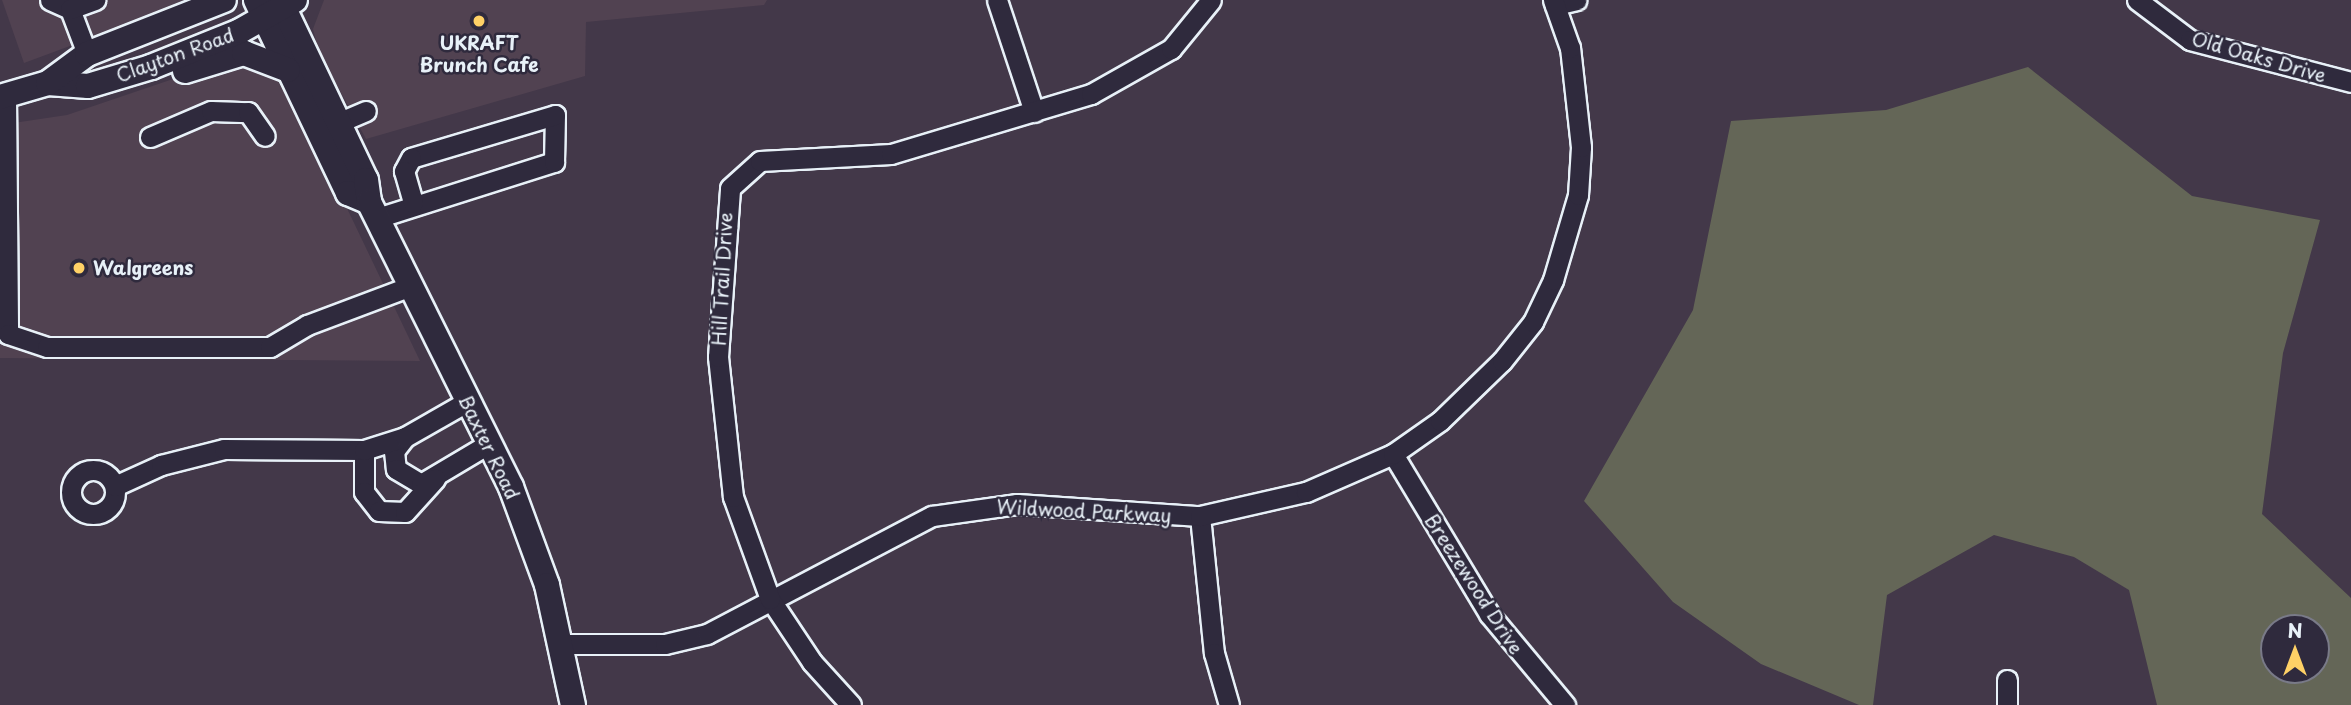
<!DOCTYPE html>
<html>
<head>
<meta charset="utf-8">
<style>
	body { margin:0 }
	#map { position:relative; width:2351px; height:705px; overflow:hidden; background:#433849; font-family:"Playpen Sans",sans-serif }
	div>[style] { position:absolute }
	.built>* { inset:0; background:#514251 }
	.green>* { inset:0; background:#646657 }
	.roads { filter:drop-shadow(2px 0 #e8f1f8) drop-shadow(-2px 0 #e8f1f8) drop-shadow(0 2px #e8f1f8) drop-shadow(0 -2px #e8f1f8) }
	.minor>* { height:19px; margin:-9.5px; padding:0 9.5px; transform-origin:9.5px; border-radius:9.5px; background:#2f2a3d }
	.minor>.ring { margin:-9.5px; padding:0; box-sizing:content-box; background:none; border:19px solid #2f2a3d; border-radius:50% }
	.major>* { height:24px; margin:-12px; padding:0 12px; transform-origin:12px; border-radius:12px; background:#2f2a3d }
	.dots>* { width:19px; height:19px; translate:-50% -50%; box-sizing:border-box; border:4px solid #2f2a3d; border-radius:50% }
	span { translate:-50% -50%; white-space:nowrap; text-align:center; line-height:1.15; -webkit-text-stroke:5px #2f2a3d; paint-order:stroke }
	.poi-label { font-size:19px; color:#e8f1f8; font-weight:700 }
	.left { translate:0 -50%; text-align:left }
	.street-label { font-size:19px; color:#e8f1f8 }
	.north { position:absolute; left:2260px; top:614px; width:70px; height:70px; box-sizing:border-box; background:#2f2a3d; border:2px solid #797a88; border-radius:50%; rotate:0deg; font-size:19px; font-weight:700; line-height:28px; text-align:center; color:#e8f1f8 }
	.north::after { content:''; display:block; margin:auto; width:24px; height:32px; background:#ffd166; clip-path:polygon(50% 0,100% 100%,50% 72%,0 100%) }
</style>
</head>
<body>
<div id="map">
	<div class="built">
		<i style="clip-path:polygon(2px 0,194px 0,24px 63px)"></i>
		<i style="clip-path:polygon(324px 0,767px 0,764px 5px,586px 22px,585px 76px,366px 139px,319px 52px,313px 29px)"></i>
		<i style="clip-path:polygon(232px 59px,278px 73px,290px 89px,420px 361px,0 358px,0 125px,67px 115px)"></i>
	</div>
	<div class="green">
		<i style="clip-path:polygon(evenodd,2028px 67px,2192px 196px,2320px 220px,2283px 353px,2262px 514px,2351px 598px,2351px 705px,2157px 705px,2129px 590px,2074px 557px,1994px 535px,1887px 595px,1873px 705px,1859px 705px,1761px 664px,1673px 602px,1584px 501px,1693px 310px,1731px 121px,1886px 110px,2028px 67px,2274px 628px,2316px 628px,2316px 670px,2274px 670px,2274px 628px)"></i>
	</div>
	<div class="roads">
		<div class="minor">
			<i style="left:50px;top:0;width:22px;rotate:24deg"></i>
			<i style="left:997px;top:0;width:118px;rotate:71.7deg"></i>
			<i style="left:2137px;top:0;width:66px;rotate:37deg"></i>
			<i style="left:2190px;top:40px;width:166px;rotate:14.6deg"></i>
			<i style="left:1555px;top:5px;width:22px;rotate:-13deg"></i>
			<i style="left:87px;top:54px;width:48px;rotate:-110.7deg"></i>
			<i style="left:70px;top:9px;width:27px;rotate:-20deg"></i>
			<i style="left:6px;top:96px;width:238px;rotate:89.5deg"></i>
			<i style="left:8px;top:334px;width:41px;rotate:18.4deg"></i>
			<i style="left:47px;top:347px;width:223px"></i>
			<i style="left:270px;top:347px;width:43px;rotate:-30.7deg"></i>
			<i style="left:307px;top:325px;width:111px;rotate:-20.6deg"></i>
			<i style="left:340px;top:122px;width:28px;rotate:-23deg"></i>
			<i style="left:150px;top:137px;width:66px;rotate:-23.1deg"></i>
			<i style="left:211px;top:111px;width:37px;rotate:2deg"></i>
			<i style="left:248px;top:112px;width:29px;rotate:55deg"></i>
			<i style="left:377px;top:218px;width:186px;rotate:-17.6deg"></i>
			<i style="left:554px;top:162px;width:47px;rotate:-88.8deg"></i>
			<i style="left:555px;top:115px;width:150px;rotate:163.4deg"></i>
			<i style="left:411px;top:158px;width:15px;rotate:118deg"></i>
			<i style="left:404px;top:171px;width:33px;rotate:74deg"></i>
			<i style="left:405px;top:437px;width:18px;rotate:128deg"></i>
			<i style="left:394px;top:451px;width:18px;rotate:84deg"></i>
			<i style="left:396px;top:469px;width:29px;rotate:31deg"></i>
			<i style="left:421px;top:484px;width:78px;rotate:-30.8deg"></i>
			<i style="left:364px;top:450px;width:42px;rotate:90deg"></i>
			<i style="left:364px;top:492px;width:24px;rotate:52deg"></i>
			<i style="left:379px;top:511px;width:26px;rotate:2deg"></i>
			<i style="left:405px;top:512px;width:45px;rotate:-47.7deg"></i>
			<i style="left:1393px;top:454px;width:187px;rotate:59deg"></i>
			<i style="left:1489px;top:614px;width:119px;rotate:50.1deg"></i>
			<i class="ring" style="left:71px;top:470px;width:25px;height:25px"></i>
			<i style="left:115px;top:486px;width:51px;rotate:-24.5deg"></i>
			<i style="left:161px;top:465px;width:65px;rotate:-14.3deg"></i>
			<i style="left:224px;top:449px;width:140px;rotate:0.4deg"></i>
			<i style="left:364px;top:450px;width:43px;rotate:-17.6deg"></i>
			<i style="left:405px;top:437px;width:73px;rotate:-29.7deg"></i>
			<i style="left:1200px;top:516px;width:138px;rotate:84.2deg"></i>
			<i style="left:1214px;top:653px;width:54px;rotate:73.9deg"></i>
			<i style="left:562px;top:644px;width:103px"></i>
			<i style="left:665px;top:644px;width:43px;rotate:-13.4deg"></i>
			<i style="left:707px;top:634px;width:254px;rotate:-27.7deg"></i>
			<i style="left:932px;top:516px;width:86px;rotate:-8deg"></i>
			<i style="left:1017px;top:504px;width:183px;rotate:3.8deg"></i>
			<i style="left:1200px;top:516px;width:109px;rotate:-12.8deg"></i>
			<i style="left:1306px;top:492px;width:95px;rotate:-23.6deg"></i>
			<i style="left:1393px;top:454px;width:57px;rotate:-35.1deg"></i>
			<i style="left:1440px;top:421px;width:86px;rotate:-44.1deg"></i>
			<i style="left:1502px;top:361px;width:50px;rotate:-51.5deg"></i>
			<i style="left:1533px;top:322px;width:47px;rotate:-64.5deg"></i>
			<i style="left:1553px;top:280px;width:89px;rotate:-73.6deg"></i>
			<i style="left:1578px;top:195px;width:48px;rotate:-86.4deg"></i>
			<i style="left:1581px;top:147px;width:100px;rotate:-96.3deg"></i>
			<i style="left:1570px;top:48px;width:51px;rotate:-109.5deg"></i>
			<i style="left:851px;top:705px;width:58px;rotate:-132.2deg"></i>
			<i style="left:812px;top:662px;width:76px;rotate:-123.7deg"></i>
			<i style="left:770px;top:599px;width:109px;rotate:-109.9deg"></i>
			<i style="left:733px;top:497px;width:141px;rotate:-96.1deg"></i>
			<i style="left:718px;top:357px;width:169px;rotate:-85.9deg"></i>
			<i style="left:730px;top:188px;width:40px;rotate:-42deg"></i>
			<i style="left:760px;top:161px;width:131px;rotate:-3.1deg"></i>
			<i style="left:891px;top:154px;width:209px;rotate:-16.7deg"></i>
			<i style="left:1091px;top:94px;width:92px;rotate:-29.4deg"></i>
			<i style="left:1171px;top:49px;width:63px;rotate:-50.8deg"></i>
			<i style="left:2007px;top:705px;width:25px;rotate:-90deg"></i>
		</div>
		<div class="major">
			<i style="left:256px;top:0;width:214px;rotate:64.5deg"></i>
			<i style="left:348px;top:193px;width:23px;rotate:23deg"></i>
			<i style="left:280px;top:0;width:199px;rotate:64.5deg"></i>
			<i style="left:366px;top:180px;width:22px;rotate:82deg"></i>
			<i style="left:369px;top:202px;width:318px;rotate:63.5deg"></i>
			<i style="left:511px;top:487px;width:104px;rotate:69.8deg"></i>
			<i style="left:547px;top:585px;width:123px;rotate:77.8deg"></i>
			<i style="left:185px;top:71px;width:62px;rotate:-17deg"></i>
			<i style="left:244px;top:53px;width:47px;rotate:21.1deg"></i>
			<i style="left:48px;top:83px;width:40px;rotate:4.3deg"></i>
			<i style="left:88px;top:86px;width:66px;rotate:-16.8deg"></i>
			<i style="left:151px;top:67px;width:96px;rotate:-22deg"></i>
			<i style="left:240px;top:31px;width:63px;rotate:-29.4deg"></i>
			<i style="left:0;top:97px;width:50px;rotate:-16.3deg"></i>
			<i style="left:48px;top:83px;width:49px;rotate:-36.6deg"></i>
			<i style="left:87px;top:54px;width:147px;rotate:-21.5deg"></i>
		</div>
	</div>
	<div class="dots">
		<i style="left:479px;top:21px;background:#ffd166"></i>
		<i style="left:79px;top:268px;background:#ffd166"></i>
	</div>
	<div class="poi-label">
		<span style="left:479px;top:54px">UKRAFT<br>Brunch Cafe</span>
		<span class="left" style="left:93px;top:268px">Walgreens</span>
	</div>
	<div class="street-label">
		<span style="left:175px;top:55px;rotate:-20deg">Clayton Road</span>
		<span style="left:2259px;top:57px;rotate:16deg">Old Oaks Drive</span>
		<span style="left:722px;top:279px;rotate:-87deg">Hill Trail Drive</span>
		<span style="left:489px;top:447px;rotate:64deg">Baxter Road</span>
		<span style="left:1084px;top:511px;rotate:3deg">Wildwood Parkway</span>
		<span style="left:1474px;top:584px;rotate:57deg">Breezewood Drive</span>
	</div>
	<div class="north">N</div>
</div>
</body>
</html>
